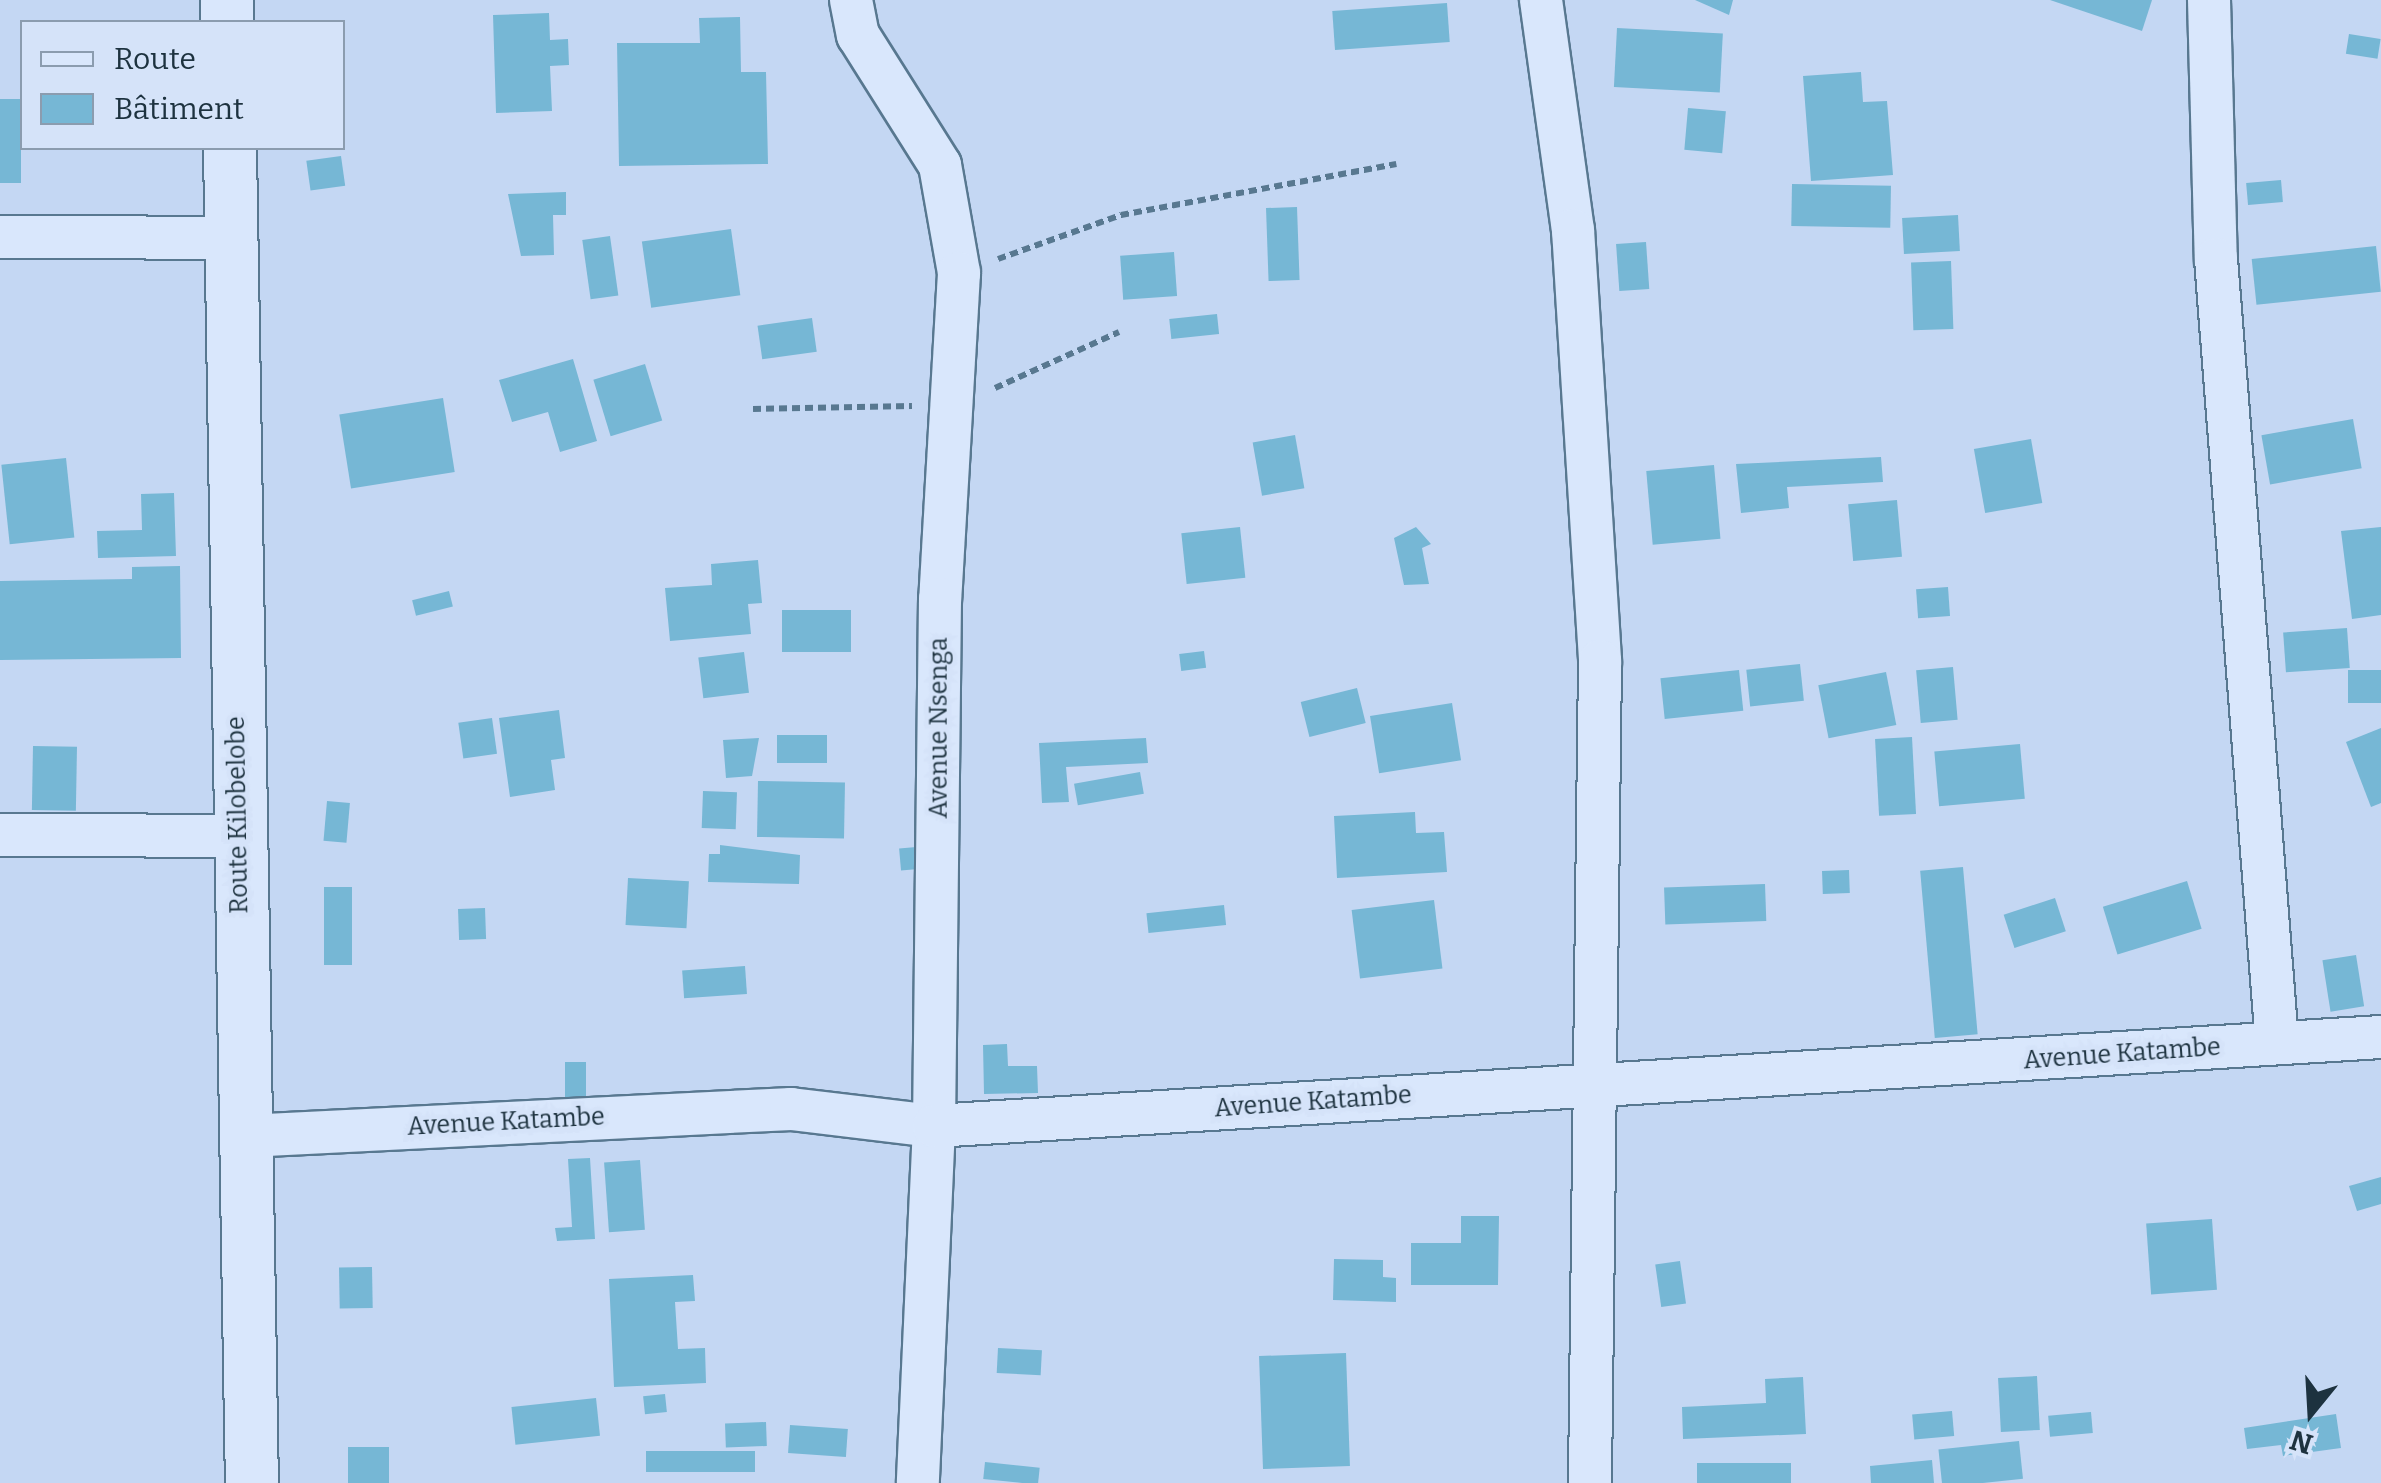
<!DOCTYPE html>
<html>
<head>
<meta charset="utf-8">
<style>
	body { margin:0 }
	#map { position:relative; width:2381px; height:1483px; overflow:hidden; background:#c4d7f3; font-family:Bitter,serif }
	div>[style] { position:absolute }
	.building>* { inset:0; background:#76b7d5; transform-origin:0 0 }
	.path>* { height:6px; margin-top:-3px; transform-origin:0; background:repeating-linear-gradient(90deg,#587890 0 8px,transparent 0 13px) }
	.roads { filter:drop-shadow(2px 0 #587890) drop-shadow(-2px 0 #587890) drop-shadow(0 2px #587890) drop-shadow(0 -2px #587890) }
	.minor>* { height:42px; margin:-21px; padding:0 21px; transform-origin:21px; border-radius:21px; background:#d9e7fc }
	.tertiary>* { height:52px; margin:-26px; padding:0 26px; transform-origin:26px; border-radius:26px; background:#d9e7fc }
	span { translate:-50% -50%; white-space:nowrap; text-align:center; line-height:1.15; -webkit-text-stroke:9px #d5e3f9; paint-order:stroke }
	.street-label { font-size:25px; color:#1d323f }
	.legend { position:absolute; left:20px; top:20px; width:325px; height:130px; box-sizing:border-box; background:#d5e3f9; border:2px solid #8b9caf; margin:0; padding:12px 18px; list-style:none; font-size:30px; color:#1d323f }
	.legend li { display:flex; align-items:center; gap:20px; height:50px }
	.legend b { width:50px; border:2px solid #8b9caf }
	.north { position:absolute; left:2261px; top:1363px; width:100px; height:100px; -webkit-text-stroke:8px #d5e3f9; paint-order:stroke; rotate:198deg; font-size:28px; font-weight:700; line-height:40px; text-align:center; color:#1d323f }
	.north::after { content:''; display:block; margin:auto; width:35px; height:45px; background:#1d323f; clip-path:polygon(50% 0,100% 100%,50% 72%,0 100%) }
</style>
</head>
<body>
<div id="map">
	<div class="building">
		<i style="clip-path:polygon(1695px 0,1733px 0,1729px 15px)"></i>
		<i style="clip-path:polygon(2050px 0,2152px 0,2142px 31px)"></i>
		<i style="left:1447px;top:3px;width:39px;height:115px;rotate:86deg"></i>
		<i style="clip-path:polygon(549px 13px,550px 40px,568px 39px,569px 65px,550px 66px,552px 111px,496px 113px,493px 15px)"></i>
		<i style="clip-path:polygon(740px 17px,741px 72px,766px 72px,768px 164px,619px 166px,617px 43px,700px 43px,699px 18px)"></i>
		<i style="left:1617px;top:28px;width:106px;height:59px;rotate:3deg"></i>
		<i style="left:2349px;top:34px;width:32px;height:20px;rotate:9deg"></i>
		<i style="clip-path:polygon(1861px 72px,1863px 102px,1887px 101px,1893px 175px,1811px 181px,1803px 76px)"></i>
		<i style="left:0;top:99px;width:21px;height:84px"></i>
		<i style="left:1688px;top:108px;width:38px;height:42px;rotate:5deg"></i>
		<i style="left:341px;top:156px;width:30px;height:35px;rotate:82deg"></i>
		<i style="left:2281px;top:180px;width:22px;height:35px;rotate:85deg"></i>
		<i style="left:1792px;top:184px;width:99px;height:42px;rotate:1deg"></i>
		<i style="clip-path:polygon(566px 192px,566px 215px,553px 215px,554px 255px,521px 256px,508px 194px)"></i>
		<i style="left:1297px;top:207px;width:73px;height:31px;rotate:88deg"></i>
		<i style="left:1958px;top:215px;width:36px;height:56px;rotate:87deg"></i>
		<i style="left:731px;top:229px;width:67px;height:90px;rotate:82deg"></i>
		<i style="left:610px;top:236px;width:60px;height:28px;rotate:82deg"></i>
		<i style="left:1646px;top:242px;width:47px;height:30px;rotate:86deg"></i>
		<i style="left:2376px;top:246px;width:46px;height:125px;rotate:84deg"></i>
		<i style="left:1174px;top:252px;width:44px;height:54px;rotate:86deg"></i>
		<i style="left:1951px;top:261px;width:68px;height:40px;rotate:88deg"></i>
		<i style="left:1217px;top:314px;width:20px;height:48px;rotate:84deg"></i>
		<i style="left:812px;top:318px;width:34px;height:55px;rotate:82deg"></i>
		<i style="clip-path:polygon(573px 359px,597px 441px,560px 452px,548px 412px,512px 422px,499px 380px)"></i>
		<i style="left:645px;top:364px;width:59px;height:54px;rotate:73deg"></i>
		<i style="left:443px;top:398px;width:75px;height:105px;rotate:81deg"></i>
		<i style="left:2353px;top:419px;width:50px;height:93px;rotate:80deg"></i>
		<i style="left:1295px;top:435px;width:54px;height:43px;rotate:80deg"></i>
		<i style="left:2031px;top:439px;width:65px;height:58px;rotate:80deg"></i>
		<i style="clip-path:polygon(1881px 457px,1883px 482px,1787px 487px,1789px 508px,1741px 513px,1736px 464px)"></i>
		<i style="left:66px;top:458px;width:80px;height:65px;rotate:84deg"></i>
		<i style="left:1714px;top:465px;width:74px;height:68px;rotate:85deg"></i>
		<i style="clip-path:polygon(174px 493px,176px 556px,98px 558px,97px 531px,142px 530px,141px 494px)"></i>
		<i style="left:1897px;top:500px;width:57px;height:49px;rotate:85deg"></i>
		<i style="left:1240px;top:527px;width:51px;height:59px;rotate:84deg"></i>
		<i style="clip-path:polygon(1416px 527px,1431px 544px,1422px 548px,1429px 584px,1404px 585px,1394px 538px)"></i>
		<i style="clip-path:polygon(2381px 527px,2381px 615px,2352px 619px,2341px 531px)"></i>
		<i style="clip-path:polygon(758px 560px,762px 603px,748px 604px,751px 634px,670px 641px,665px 588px,712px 585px,711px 564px)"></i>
		<i style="clip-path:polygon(180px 566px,181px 658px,0 660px,0 581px,132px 579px,132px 567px)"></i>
		<i style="left:1948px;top:587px;width:29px;height:32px;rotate:86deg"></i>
		<i style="left:449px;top:591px;width:16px;height:38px;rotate:76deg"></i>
		<i style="left:782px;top:610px;width:69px;height:42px"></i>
		<i style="left:2347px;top:628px;width:40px;height:64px;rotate:86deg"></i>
		<i style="left:1204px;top:651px;width:17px;height:25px;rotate:83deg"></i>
		<i style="left:744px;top:652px;width:41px;height:46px;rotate:83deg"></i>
		<i style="left:1800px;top:664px;width:37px;height:54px;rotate:84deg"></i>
		<i style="left:1953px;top:667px;width:53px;height:37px;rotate:85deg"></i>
		<i style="left:1739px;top:670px;width:41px;height:79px;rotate:84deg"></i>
		<i style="left:2381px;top:670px;width:33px;height:33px;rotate:90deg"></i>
		<i style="left:1886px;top:672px;width:54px;height:69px;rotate:79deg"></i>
		<i style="left:1357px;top:688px;width:36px;height:58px;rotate:76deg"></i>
		<i style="left:1452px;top:703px;width:58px;height:83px;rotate:81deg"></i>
		<i style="clip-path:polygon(559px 710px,565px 758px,551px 760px,555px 790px,510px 797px,499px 718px)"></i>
		<i style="left:492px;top:718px;width:36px;height:34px;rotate:82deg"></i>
		<i style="clip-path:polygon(2381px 728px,2381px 803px,2371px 807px,2346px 742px)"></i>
		<i style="left:827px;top:735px;width:28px;height:50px;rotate:90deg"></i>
		<i style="left:1912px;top:737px;width:77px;height:37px;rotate:87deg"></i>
		<i style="clip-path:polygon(759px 738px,752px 776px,726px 778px,723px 740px)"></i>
		<i style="clip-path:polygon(1146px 738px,1148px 763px,1066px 767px,1069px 802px,1042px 803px,1039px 743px)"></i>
		<i style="left:2020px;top:744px;width:55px;height:86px;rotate:85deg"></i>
		<i style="left:33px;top:746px;width:44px;height:64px;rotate:1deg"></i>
		<i style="left:1140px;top:772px;width:22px;height:67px;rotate:80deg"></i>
		<i style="left:758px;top:781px;width:87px;height:56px;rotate:1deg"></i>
		<i style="left:703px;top:791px;width:34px;height:37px;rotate:2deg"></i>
		<i style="left:327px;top:801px;width:23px;height:40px;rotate:5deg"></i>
		<i style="clip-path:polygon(1415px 812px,1416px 833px,1444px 832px,1447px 872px,1337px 878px,1334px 816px)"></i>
		<i style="clip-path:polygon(720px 845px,800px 855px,799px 884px,708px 882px,709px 854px,720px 854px)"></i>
		<i style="left:928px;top:846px;width:22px;height:29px;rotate:85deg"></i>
		<i style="left:1963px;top:867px;width:168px;height:43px;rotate:85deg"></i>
		<i style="left:1849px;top:870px;width:23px;height:27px;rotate:88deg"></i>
		<i style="left:628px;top:878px;width:61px;height:47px;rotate:3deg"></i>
		<i style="left:2187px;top:881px;width:50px;height:88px;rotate:73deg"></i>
		<i style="left:1765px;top:884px;width:37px;height:101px;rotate:88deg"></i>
		<i style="left:324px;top:887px;width:28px;height:78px"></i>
		<i style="left:2055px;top:898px;width:35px;height:54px;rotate:72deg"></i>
		<i style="left:1434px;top:900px;width:69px;height:83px;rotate:83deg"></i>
		<i style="left:1224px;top:905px;width:20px;height:78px;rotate:84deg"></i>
		<i style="left:485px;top:908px;width:31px;height:27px;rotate:88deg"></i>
		<i style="left:2356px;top:955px;width:52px;height:34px;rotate:81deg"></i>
		<i style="left:745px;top:966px;width:28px;height:63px;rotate:86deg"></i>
		<i style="clip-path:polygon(1007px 1044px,1008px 1066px,1037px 1066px,1038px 1093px,984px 1094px,983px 1045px)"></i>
		<i style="left:565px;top:1062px;width:21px;height:45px"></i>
		<i style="clip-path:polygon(590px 1158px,595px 1239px,557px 1241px,555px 1228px,572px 1227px,568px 1159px)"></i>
		<i style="left:640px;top:1160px;width:70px;height:36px;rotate:86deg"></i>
		<i style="clip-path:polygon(2381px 1177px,2381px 1204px,2357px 1211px,2349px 1186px)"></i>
		<i style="clip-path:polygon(1461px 1216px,1499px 1216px,1498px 1285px,1411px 1285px,1411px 1243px,1461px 1243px)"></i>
		<i style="left:2212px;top:1219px;width:71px;height:66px;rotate:86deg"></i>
		<i style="clip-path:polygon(1334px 1259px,1383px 1260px,1383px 1277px,1396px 1278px,1396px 1302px,1333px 1300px)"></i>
		<i style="left:1680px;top:1261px;width:43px;height:25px;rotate:82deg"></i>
		<i style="left:372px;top:1267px;width:41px;height:33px;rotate:89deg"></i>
		<i style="clip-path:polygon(693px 1275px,695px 1301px,675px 1302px,678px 1349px,705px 1348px,706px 1383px,614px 1387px,609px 1279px)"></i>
		<i style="left:998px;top:1348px;width:44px;height:25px;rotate:3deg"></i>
		<i style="left:1346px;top:1353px;width:113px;height:87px;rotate:88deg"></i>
		<i style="left:2037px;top:1376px;width:54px;height:39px;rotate:87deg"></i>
		<i style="clip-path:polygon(1803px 1377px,1806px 1434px,1683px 1439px,1682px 1407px,1766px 1403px,1765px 1379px)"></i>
		<i style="left:665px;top:1394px;width:18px;height:22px;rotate:84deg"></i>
		<i style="left:596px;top:1398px;width:38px;height:85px;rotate:84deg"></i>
		<i style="left:1952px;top:1411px;width:25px;height:40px;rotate:85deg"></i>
		<i style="left:2091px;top:1412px;width:21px;height:43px;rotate:85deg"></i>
		<i style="clip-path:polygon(2336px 1414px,2341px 1448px,2283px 1456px,2281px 1445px,2247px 1449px,2244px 1428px)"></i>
		<i style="left:766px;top:1422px;width:24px;height:41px;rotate:88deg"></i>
		<i style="left:790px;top:1425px;width:58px;height:28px;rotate:4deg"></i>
		<i style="left:2019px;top:1441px;width:38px;height:81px;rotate:84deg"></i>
		<i style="left:348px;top:1447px;width:41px;height:36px"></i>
		<i style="left:755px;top:1451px;width:21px;height:109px;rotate:90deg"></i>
		<i style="clip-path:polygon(1932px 1460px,1934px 1483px,1871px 1483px,1870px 1466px)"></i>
		<i style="left:985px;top:1462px;width:55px;height:17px;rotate:6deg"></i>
		<i style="left:1791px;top:1463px;width:20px;height:94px;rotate:90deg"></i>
	</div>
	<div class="path">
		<i style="left:998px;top:259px;width:131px;rotate:-19.7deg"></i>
		<i style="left:1121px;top:215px;width:280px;rotate:-10.5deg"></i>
		<i style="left:995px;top:388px;width:136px;rotate:-24.3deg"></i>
		<i style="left:753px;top:409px;width:159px;rotate:-1.1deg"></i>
	</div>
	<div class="roads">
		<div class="minor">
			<i style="left:851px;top:0;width:36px;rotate:79deg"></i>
			<i style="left:858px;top:35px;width:154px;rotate:57.8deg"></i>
			<i style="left:940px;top:165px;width:110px;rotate:80deg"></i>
			<i style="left:959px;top:273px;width:327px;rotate:93.3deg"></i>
			<i style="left:940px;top:599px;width:527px;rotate:90.65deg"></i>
			<i style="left:934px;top:1126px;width:357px;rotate:92.6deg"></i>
			<i style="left:1541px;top:0;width:232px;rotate:82.1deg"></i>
			<i style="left:1573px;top:230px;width:432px;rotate:86.4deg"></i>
			<i style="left:1600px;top:661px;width:822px;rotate:90.7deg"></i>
			<i style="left:2209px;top:0;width:259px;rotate:88.5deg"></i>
			<i style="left:2216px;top:259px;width:785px;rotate:85.55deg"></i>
			<i style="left:0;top:237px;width:233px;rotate:0.2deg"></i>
			<i style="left:0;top:835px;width:237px;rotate:0.2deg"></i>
			<i style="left:246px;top:1136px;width:546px;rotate:-2.84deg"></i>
			<i style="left:791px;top:1109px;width:144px;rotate:6.8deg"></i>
			<i style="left:934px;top:1126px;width:1450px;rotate:-3.52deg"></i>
		</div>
		<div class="tertiary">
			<i style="left:227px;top:0;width:22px;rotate:90deg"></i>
			<i style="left:230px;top:148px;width:1335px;rotate:89.06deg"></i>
		</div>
	</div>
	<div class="street-label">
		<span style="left:939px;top:728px;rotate:-90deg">Avenue Nsenga</span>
		<span style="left:238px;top:815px;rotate:-91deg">Route Kilobelobe</span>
		<span style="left:2122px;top:1054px;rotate:-4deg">Avenue Katambe</span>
		<span style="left:1313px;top:1102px;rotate:-4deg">Avenue Katambe</span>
		<span style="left:506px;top:1122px;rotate:-3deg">Avenue Katambe</span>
	</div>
	<ul class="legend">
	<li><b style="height:12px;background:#d9e7fc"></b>Route</li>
	<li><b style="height:28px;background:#76b7d5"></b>Bâtiment</li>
	</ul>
	<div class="north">N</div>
</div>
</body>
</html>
